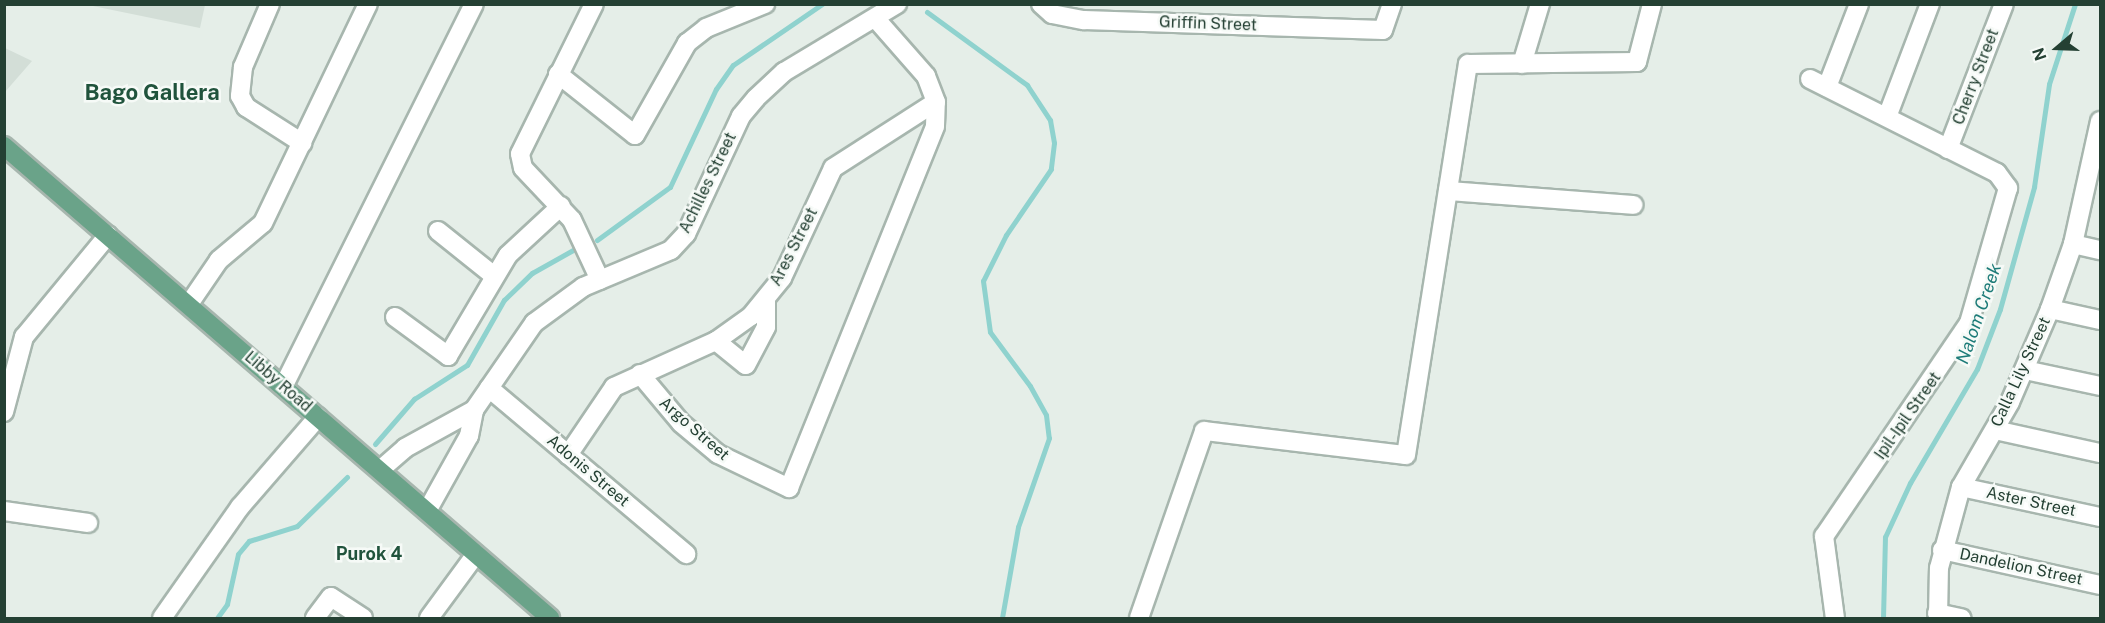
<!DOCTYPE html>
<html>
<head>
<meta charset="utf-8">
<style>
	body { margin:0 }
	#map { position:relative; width:2105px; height:623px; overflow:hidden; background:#e5eee8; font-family:"Public Sans",sans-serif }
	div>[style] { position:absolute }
	.built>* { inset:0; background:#d3ded7 }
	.stream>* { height:5px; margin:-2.5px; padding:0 2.5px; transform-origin:2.5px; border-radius:2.5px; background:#8fd2ce }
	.roads { filter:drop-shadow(2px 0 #a7b6ae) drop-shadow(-2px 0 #a7b6ae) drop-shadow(0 2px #a7b6ae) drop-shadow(0 -2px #a7b6ae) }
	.minor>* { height:18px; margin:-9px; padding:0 9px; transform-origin:9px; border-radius:9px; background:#fff }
	.major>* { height:18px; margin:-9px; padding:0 9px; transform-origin:9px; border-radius:9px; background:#6aa389 }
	span { translate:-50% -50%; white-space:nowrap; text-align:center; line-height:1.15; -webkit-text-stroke:5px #f6faf7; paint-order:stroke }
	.street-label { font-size:16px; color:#244033 }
	.water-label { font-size:18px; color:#1e7c79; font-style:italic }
	.neighbourhood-label { font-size:18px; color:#20533c; font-weight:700 }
	.district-label { font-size:22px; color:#20533c; font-weight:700 }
	.frame { position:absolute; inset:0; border:6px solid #244033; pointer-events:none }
	.north { position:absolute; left:2027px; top:18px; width:60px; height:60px; -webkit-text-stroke:4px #f6faf7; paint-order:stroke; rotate:251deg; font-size:16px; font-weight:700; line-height:24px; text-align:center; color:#244033 }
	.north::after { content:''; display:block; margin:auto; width:21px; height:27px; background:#244033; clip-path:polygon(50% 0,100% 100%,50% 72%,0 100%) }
</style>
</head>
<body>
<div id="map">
	<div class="built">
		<i style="clip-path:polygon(88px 5px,205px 4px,205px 5px,200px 28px)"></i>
		<i style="clip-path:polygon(5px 48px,32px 61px,5px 92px)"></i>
	</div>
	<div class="stream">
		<i style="left:927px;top:12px;width:124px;rotate:36.1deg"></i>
		<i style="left:1027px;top:85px;width:42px;rotate:56.7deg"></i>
		<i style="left:1050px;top:120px;width:23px;rotate:80deg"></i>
		<i style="left:1054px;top:143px;width:26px;rotate:97deg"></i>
		<i style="left:1051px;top:169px;width:80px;rotate:124.3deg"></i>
		<i style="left:1006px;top:235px;width:51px;rotate:116.6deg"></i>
		<i style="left:983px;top:281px;width:51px;rotate:82.2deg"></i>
		<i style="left:990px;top:332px;width:67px;rotate:53.5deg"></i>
		<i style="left:1030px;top:386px;width:33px;rotate:61deg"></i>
		<i style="left:1046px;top:415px;width:23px;rotate:83deg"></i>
		<i style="left:1049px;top:438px;width:94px;rotate:109.2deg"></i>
		<i style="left:1018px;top:527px;width:92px;rotate:100deg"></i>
		<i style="left:597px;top:240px;width:90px;rotate:-36deg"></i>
		<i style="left:670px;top:187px;width:108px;rotate:-64.9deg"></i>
		<i style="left:716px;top:89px;width:29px;rotate:-55deg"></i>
		<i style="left:733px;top:65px;width:108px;rotate:-34.4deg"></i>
		<i style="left:375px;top:444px;width:60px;rotate:-49.1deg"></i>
		<i style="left:414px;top:399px;width:63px;rotate:-32.7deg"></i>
		<i style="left:467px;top:365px;width:75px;rotate:-60.4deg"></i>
		<i style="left:504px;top:300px;width:39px;rotate:-44deg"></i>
		<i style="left:532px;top:273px;width:47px;rotate:-29.3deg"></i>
		<i style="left:217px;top:618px;width:17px;rotate:-54deg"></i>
		<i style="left:227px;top:604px;width:51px;rotate:-77.6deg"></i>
		<i style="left:238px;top:554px;width:17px;rotate:-50deg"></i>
		<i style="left:249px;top:541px;width:50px;rotate:-17.4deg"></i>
		<i style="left:297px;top:526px;width:70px;rotate:-44.4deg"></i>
		<i style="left:1883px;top:618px;width:81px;rotate:-88.6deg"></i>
		<i style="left:1885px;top:537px;width:60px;rotate:-65.2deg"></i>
		<i style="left:1910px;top:483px;width:132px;rotate:-59.6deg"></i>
		<i style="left:1977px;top:369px;width:64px;rotate:-69deg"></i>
		<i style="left:2000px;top:309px;width:127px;rotate:-74.4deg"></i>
		<i style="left:2034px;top:187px;width:104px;rotate:-81.7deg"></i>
		<i style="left:2049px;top:84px;width:84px;rotate:-72deg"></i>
	</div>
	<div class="roads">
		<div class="minor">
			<i style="left:270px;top:4px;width:69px;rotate:113.2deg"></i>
			<i style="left:243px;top:67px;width:29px;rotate:96deg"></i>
			<i style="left:240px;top:96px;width:13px;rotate:61deg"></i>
			<i style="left:246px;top:107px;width:67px;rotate:32.7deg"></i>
			<i style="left:594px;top:4px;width:167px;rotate:116.3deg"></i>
			<i style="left:520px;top:154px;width:14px;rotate:78deg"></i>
			<i style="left:523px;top:168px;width:71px;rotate:46.7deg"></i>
			<i style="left:572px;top:220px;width:66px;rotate:65deg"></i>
			<i style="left:1041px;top:4px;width:15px;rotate:42deg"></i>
			<i style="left:1052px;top:14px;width:33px;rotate:11deg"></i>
			<i style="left:1084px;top:20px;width:299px;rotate:1.9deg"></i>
			<i style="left:1383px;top:30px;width:28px;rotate:-71deg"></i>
			<i style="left:1522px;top:64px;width:63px;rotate:-73.3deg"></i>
			<i style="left:558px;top:74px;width:98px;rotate:38.4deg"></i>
			<i style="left:635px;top:135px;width:106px;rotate:-60.5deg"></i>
			<i style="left:687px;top:43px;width:24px;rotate:-38deg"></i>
			<i style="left:706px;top:28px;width:64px;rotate:-22.1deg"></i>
			<i style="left:1810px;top:79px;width:209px;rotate:26.7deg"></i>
			<i style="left:1997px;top:173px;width:19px;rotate:54deg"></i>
			<i style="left:2008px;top:188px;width:141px;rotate:106.1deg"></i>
			<i style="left:1969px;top:323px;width:258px;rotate:124.2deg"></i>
			<i style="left:1824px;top:536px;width:83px;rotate:82.4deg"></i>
			<i style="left:1827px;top:87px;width:89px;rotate:-68.9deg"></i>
			<i style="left:1887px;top:117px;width:121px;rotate:-69.2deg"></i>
			<i style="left:1948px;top:149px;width:155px;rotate:-68.9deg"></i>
			<i style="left:1448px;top:191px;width:186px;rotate:4.3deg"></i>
			<i style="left:438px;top:231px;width:70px;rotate:38.7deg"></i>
			<i style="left:2073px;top:244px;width:28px;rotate:13deg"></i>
			<i style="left:189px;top:304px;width:53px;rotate:-55.7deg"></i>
			<i style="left:219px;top:260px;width:57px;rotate:-40.1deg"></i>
			<i style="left:263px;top:223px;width:243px;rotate:-64.4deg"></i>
			<i style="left:2050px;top:309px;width:51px;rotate:12.4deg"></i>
			<i style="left:395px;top:317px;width:66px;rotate:36.3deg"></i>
			<i style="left:448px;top:356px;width:117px;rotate:-59.3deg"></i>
			<i style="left:508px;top:255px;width:72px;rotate:-42.8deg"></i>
			<i style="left:716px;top:341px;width:38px;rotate:39deg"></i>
			<i style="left:746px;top:365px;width:43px;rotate:-62.2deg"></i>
			<i style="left:766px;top:327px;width:27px;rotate:-90deg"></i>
			<i style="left:2025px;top:370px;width:77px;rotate:12deg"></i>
			<i style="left:640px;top:374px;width:64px;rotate:50.1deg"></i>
			<i style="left:681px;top:423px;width:48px;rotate:40deg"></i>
			<i style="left:718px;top:454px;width:79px;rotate:25.6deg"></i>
			<i style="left:789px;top:488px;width:390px;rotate:-68deg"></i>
			<i style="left:935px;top:126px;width:24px;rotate:-88deg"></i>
			<i style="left:936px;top:102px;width:28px;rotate:-111deg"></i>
			<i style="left:926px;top:76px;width:76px;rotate:-131.3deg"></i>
			<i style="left:283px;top:387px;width:428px;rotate:-63.5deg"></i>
			<i style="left:489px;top:388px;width:258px;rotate:40.1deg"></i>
			<i style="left:4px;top:412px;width:78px;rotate:-75.1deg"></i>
			<i style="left:24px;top:337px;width:132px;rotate:-50.5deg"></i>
			<i style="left:1995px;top:430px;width:107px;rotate:12.4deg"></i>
			<i style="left:568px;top:455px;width:82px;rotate:-55.9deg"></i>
			<i style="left:614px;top:387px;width:112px;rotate:-24.3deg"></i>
			<i style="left:716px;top:341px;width:43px;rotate:-35.5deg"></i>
			<i style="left:751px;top:316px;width:49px;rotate:-50.8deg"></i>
			<i style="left:782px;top:278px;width:121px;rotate:-65.1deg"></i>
			<i style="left:833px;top:168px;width:122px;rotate:-32.7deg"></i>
			<i style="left:380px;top:470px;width:33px;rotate:-41deg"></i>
			<i style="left:405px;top:448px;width:79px;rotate:-28.8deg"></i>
			<i style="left:1961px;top:487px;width:142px;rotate:12.2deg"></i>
			<i style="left:4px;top:511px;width:85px;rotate:8.1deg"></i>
			<i style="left:427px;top:511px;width:86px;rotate:-60.8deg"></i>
			<i style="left:469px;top:436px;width:26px;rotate:-79deg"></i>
			<i style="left:474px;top:410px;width:106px;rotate:-55.4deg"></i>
			<i style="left:534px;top:323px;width:61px;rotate:-36.3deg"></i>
			<i style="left:583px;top:287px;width:95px;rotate:-22.8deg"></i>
			<i style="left:671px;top:250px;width:22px;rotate:-47deg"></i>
			<i style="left:686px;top:234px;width:130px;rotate:-65deg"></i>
			<i style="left:741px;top:116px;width:23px;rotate:-50deg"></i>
			<i style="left:756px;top:98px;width:38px;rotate:-43deg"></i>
			<i style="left:784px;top:72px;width:132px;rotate:-31deg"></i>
			<i style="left:1942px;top:550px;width:162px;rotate:12.5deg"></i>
			<i style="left:1937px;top:613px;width:25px;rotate:12deg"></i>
			<i style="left:162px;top:618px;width:136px;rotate:-54.9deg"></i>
			<i style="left:240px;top:507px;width:119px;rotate:-49.1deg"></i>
			<i style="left:315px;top:618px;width:26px;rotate:-53deg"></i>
			<i style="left:331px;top:597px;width:38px;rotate:33deg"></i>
			<i style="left:429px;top:618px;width:79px;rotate:-53.7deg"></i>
			<i style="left:1139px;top:618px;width:198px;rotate:-70.8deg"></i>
			<i style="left:1204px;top:431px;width:203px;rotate:6.8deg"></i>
			<i style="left:1406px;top:455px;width:396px;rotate:-81deg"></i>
			<i style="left:1468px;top:64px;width:169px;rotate:-0.7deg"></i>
			<i style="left:1637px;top:62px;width:60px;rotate:-75.5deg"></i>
			<i style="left:1938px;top:618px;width:50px;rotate:-88.9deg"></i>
			<i style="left:1939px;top:568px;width:84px;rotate:-74.8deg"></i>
			<i style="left:1961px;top:487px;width:98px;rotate:-60deg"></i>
			<i style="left:2010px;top:402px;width:101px;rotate:-66.7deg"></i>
			<i style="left:2050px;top:309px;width:69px;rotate:-70.5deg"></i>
			<i style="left:2073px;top:244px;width:126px;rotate:-77.6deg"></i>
		</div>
		<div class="major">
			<i style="left:4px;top:146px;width:722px;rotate:40.84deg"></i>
		</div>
	</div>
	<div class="street-label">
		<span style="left:1208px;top:24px;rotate:2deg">Griffin Street</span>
		<span style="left:1976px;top:77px;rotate:-69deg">Cherry Street</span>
		<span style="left:708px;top:183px;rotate:-64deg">Achilles Street</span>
		<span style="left:794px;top:247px;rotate:-63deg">Ares Street</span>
		<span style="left:2021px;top:372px;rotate:-65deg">Calla Lily Street</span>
		<span style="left:278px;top:382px;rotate:41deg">Libby Road</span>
		<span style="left:1908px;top:416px;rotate:-55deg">Ipil-Ipil Street</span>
		<span style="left:694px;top:429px;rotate:41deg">Argo Street</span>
		<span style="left:588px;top:471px;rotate:40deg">Adonis Street</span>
		<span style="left:2031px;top:502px;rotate:12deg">Aster Street</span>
		<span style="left:2021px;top:567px;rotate:12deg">Dandelion Street</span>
	</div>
	<div class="water-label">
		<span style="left:1979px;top:314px;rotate:-71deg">Nalom Creek</span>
	</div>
	<div class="neighbourhood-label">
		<span style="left:369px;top:554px">Purok 4</span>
	</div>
	<div class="district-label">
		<span style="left:152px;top:93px">Bago Gallera</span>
	</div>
	<div class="frame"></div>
	<div class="north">N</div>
</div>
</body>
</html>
